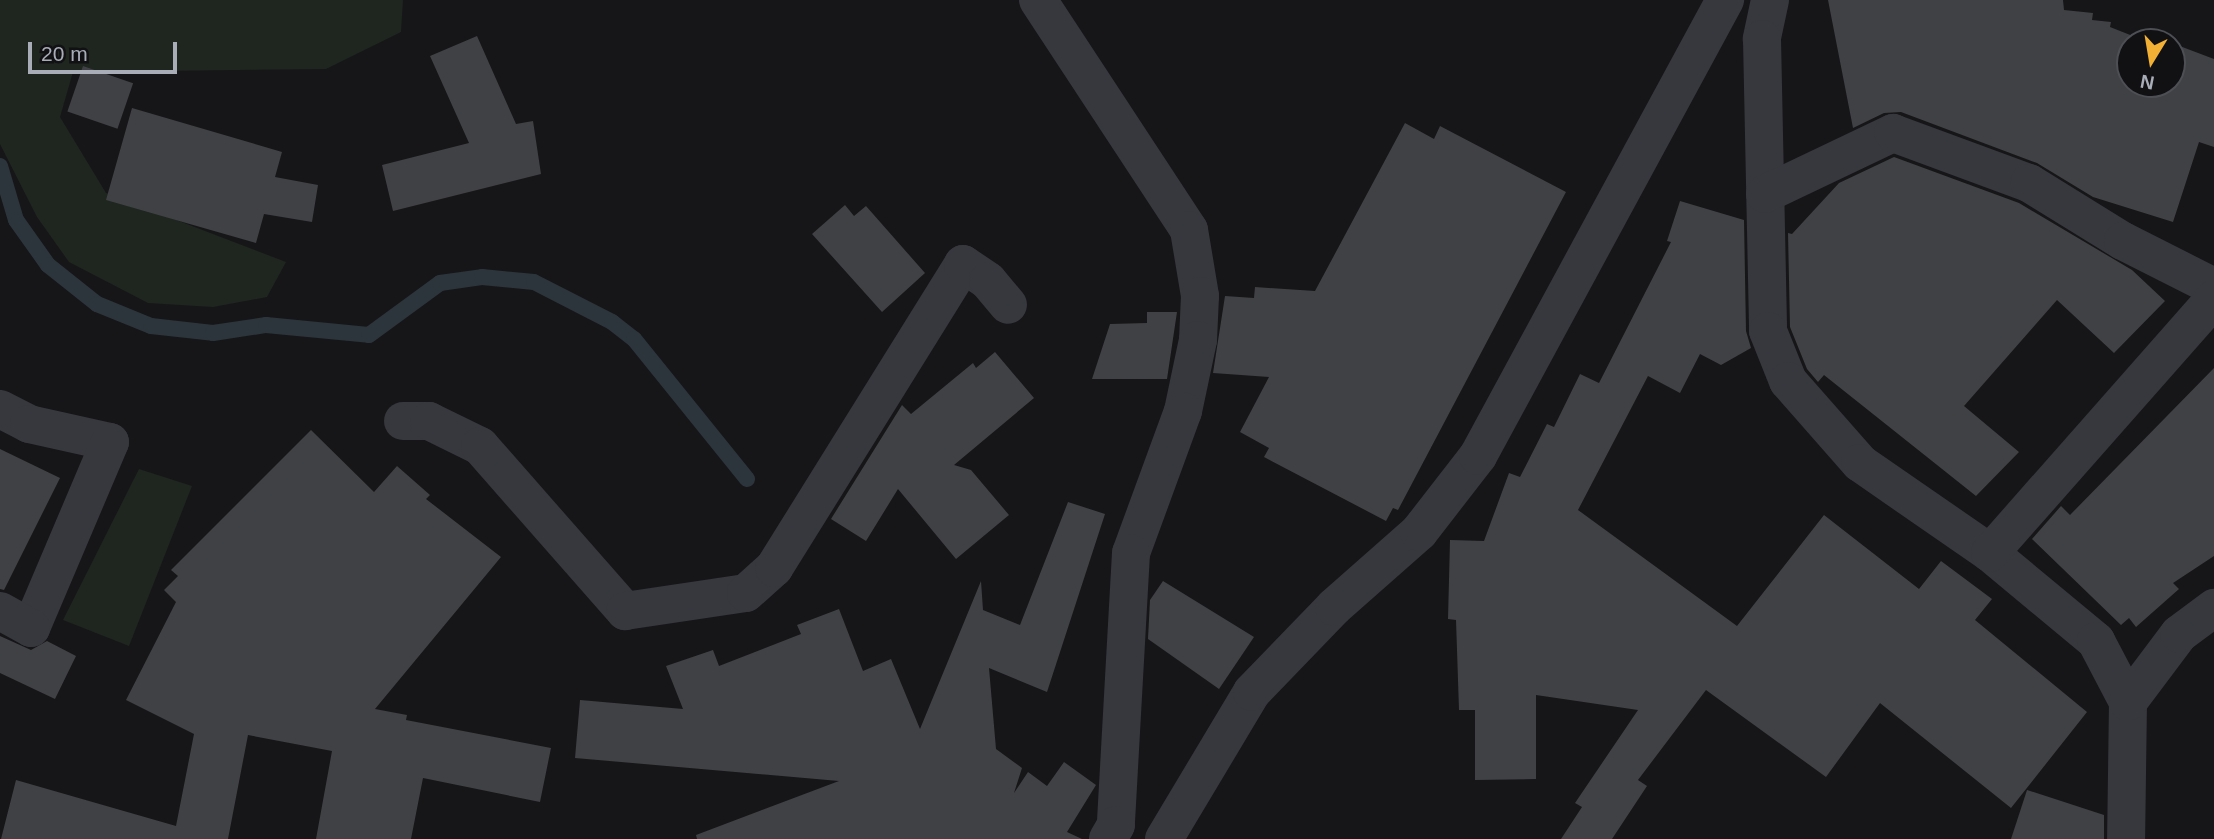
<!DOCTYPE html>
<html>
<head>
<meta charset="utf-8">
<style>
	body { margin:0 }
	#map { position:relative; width:2214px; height:839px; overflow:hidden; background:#161618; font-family:Arial,sans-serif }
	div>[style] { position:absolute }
	.green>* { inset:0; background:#1e261f }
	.stream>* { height:16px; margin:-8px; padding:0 8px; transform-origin:8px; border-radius:8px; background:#2c353c }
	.building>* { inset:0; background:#404145; transform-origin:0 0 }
	.minor>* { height:38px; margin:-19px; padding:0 19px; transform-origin:19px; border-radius:19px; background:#37383d }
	span { translate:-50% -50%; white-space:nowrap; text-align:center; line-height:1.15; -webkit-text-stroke:5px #111113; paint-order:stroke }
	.north { position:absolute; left:2116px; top:28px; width:70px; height:70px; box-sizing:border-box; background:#111113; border:2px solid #4d4f55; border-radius:50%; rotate:191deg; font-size:19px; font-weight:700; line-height:28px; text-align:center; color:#a8adb8 }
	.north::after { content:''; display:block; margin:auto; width:24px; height:32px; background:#f2b134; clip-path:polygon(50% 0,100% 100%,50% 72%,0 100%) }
	.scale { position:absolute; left:28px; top:42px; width:149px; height:32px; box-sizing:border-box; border:4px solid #a8adb8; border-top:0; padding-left:9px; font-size:21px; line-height:24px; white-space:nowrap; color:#a8adb8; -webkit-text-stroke:5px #111113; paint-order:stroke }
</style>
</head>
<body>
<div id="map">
	<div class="green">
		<i style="clip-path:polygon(0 0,403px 0,401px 32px,326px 69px,73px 72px,60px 117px,106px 193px,286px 262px,267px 297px,213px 307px,148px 303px,69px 262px,37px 217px,0 144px)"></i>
		<i style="clip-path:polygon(139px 469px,192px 486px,129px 646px,63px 620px)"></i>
	</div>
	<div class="stream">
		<i style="left:0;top:166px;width:56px;rotate:73.5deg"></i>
		<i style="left:16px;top:220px;width:55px;rotate:54.6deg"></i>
		<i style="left:48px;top:265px;width:63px;rotate:38.5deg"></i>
		<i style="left:97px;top:304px;width:58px;rotate:22.2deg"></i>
		<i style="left:151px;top:326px;width:62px;rotate:6.4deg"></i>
		<i style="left:213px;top:333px;width:54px;rotate:-8.6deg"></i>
		<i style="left:266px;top:325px;width:103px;rotate:5.5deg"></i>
		<i style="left:369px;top:335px;width:88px;rotate:-36.2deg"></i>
		<i style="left:440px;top:283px;width:42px;rotate:-8.1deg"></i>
		<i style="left:482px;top:277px;width:52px;rotate:5.5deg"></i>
		<i style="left:534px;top:282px;width:88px;rotate:27.1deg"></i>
		<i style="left:612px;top:322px;width:28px;rotate:38deg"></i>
		<i style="left:634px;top:339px;width:180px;rotate:51.1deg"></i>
	</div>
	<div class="building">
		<i style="clip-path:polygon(1828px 0,2063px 0,2064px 10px,2093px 13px,2092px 20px,2111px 22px,2110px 27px,2148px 42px,2130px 42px,2130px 84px,2172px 84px,2172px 51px,2177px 45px,2214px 59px,2214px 147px,2199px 142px,2173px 222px,2093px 197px,2037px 163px,1901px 112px,1884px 113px,1853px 128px)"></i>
		<i style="clip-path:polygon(477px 36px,516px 124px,533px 121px,541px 174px,393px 211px,382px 165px,469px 143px,430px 56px)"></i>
		<i style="left:83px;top:66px;width:53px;height:48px;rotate:19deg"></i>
		<i style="clip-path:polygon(132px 108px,282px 152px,275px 177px,318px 185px,312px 222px,264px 214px,256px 243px,106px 200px)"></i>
		<i style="clip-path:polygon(1405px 123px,1434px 139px,1440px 126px,1566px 192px,1398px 510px,1393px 508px,1386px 521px,1264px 457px,1269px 448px,1240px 432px,1269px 377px,1213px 373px,1225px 296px,1254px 298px,1255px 287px,1315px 291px)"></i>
		<i style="clip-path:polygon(1894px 157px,2019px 203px,2132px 270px,2165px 301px,2114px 353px,2057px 300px,1964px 406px,2019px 452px,1976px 496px,1824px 375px,1818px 382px,1807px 369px,1790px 327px,1788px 233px,1792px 234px,1839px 183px)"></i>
		<i style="clip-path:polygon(1680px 201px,1744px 220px,1746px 331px,1751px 348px,1721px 365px,1700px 354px,1680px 393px,1648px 376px,1578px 510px,1737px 626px,1824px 515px,1919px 589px,1941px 561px,1992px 599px,1975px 620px,2087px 712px,2011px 808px,1880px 703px,1826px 777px,1706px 690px,1638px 780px,1647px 786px,1612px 839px,1561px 839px,1582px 807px,1575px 803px,1638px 710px,1536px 695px,1536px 779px,1475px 780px,1475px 710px,1459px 710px,1456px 620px,1448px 619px,1450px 540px,1484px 541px,1509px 473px,1520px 477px,1547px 424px,1554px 427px,1580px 374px,1599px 383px,1671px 242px,1667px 241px)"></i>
		<i style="clip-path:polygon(845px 205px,854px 216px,866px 206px,925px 273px,882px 312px,812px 234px)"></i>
		<i style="clip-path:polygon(1147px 312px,1177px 312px,1167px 379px,1092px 379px,1110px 324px,1147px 323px)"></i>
		<i style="clip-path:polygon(995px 352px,1034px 398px,954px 465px,971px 470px,1009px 515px,956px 559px,898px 489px,866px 541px,831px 519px,902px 405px,911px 414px,973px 363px,976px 368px)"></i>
		<i style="clip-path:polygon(2214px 368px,2214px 556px,2173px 583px,2179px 589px,2136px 627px,2129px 618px,2121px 625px,2032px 539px,2061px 506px,2070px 515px)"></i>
		<i style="clip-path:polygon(311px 430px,374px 492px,397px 466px,430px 495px,426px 499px,501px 557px,375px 709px,407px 715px,406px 720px,551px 748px,540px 802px,423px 778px,411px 839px,316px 839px,332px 751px,248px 735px,228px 839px,1px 839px,16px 780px,176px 826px,194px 734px,126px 700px,176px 602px,164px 590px,178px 576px,171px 570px)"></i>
		<i style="clip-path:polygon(0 449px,60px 478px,4px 590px,0 589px)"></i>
		<i style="clip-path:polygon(1068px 502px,1105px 514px,1047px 692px,989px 668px,996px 749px,1022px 768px,1014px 793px,1028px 772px,1047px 786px,1064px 762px,1096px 785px,1067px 832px,1082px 839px,697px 839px,696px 835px,839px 781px,575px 758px,580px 700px,683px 709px,666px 666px,713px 650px,719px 666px,801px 634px,797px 625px,839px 609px,863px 671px,891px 659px,920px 729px,981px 581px,983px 610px,1020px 625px)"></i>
		<i style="clip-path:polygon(1163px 581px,1254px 637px,1219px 689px,1148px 639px,1150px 600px)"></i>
		<i style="clip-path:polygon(0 636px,31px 650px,47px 641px,76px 656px,55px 699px,0 673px)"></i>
		<i style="clip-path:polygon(2027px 790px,2104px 815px,2104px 839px,2011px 839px)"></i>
	</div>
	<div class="minor">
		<i style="left:1038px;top:0;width:275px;rotate:56.7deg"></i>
		<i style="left:1189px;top:230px;width:67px;rotate:80.5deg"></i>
		<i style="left:1200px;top:296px;width:44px;rotate:92.6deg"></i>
		<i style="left:1198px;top:340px;width:73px;rotate:101.9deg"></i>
		<i style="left:1183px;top:411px;width:151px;rotate:110.1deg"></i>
		<i style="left:1131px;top:553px;width:272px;rotate:93.2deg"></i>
		<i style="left:1116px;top:825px;width:16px;rotate:120deg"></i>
		<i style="left:1770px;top:0;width:40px;rotate:102deg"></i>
		<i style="left:1762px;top:39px;width:292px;rotate:88.8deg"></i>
		<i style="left:1768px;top:331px;width:54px;rotate:68.2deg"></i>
		<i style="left:1788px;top:381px;width:109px;rotate:48.7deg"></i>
		<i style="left:1860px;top:463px;width:158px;rotate:34.7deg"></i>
		<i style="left:1990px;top:553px;width:138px;rotate:39.7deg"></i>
		<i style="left:2096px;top:641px;width:69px;rotate:62.3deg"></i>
		<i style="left:2128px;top:702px;width:137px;rotate:90.8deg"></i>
		<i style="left:1765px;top:194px;width:142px;rotate:-25.5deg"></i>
		<i style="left:1893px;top:133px;width:145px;rotate:20.2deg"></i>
		<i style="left:2029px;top:183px;width:110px;rotate:31.7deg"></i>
		<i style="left:2123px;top:241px;width:102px;rotate:26.8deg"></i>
		<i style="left:0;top:409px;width:33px;rotate:27deg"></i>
		<i style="left:29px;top:424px;width:83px;rotate:12.5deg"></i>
		<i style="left:110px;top:442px;width:202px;rotate:113deg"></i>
		<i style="left:31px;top:628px;width:35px;rotate:-151deg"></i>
		<i style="left:403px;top:421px;width:26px"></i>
		<i style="left:429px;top:421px;width:57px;rotate:26.1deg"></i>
		<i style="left:480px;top:446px;width:220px;rotate:48.7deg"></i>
		<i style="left:625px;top:611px;width:122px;rotate:-8.5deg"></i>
		<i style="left:746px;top:593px;width:38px;rotate:-42deg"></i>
		<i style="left:774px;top:568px;width:358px;rotate:-58.1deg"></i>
		<i style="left:963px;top:264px;width:30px;rotate:34deg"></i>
		<i style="left:988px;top:281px;width:31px;rotate:50deg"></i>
		<i style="left:1990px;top:553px;width:339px;rotate:-48.6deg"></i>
		<i style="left:2128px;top:702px;width:85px;rotate:-53.1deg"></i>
		<i style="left:2179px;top:634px;width:44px;rotate:-36.6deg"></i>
		<i style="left:1164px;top:839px;width:171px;rotate:-59.1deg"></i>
		<i style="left:1252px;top:692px;width:118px;rotate:-46deg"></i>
		<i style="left:1334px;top:607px;width:113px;rotate:-41.4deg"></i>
		<i style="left:1419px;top:532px;width:96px;rotate:-52.2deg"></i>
		<i style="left:1478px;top:456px;width:519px;rotate:-61.56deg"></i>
	</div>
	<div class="north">N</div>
	<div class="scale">20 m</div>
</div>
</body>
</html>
